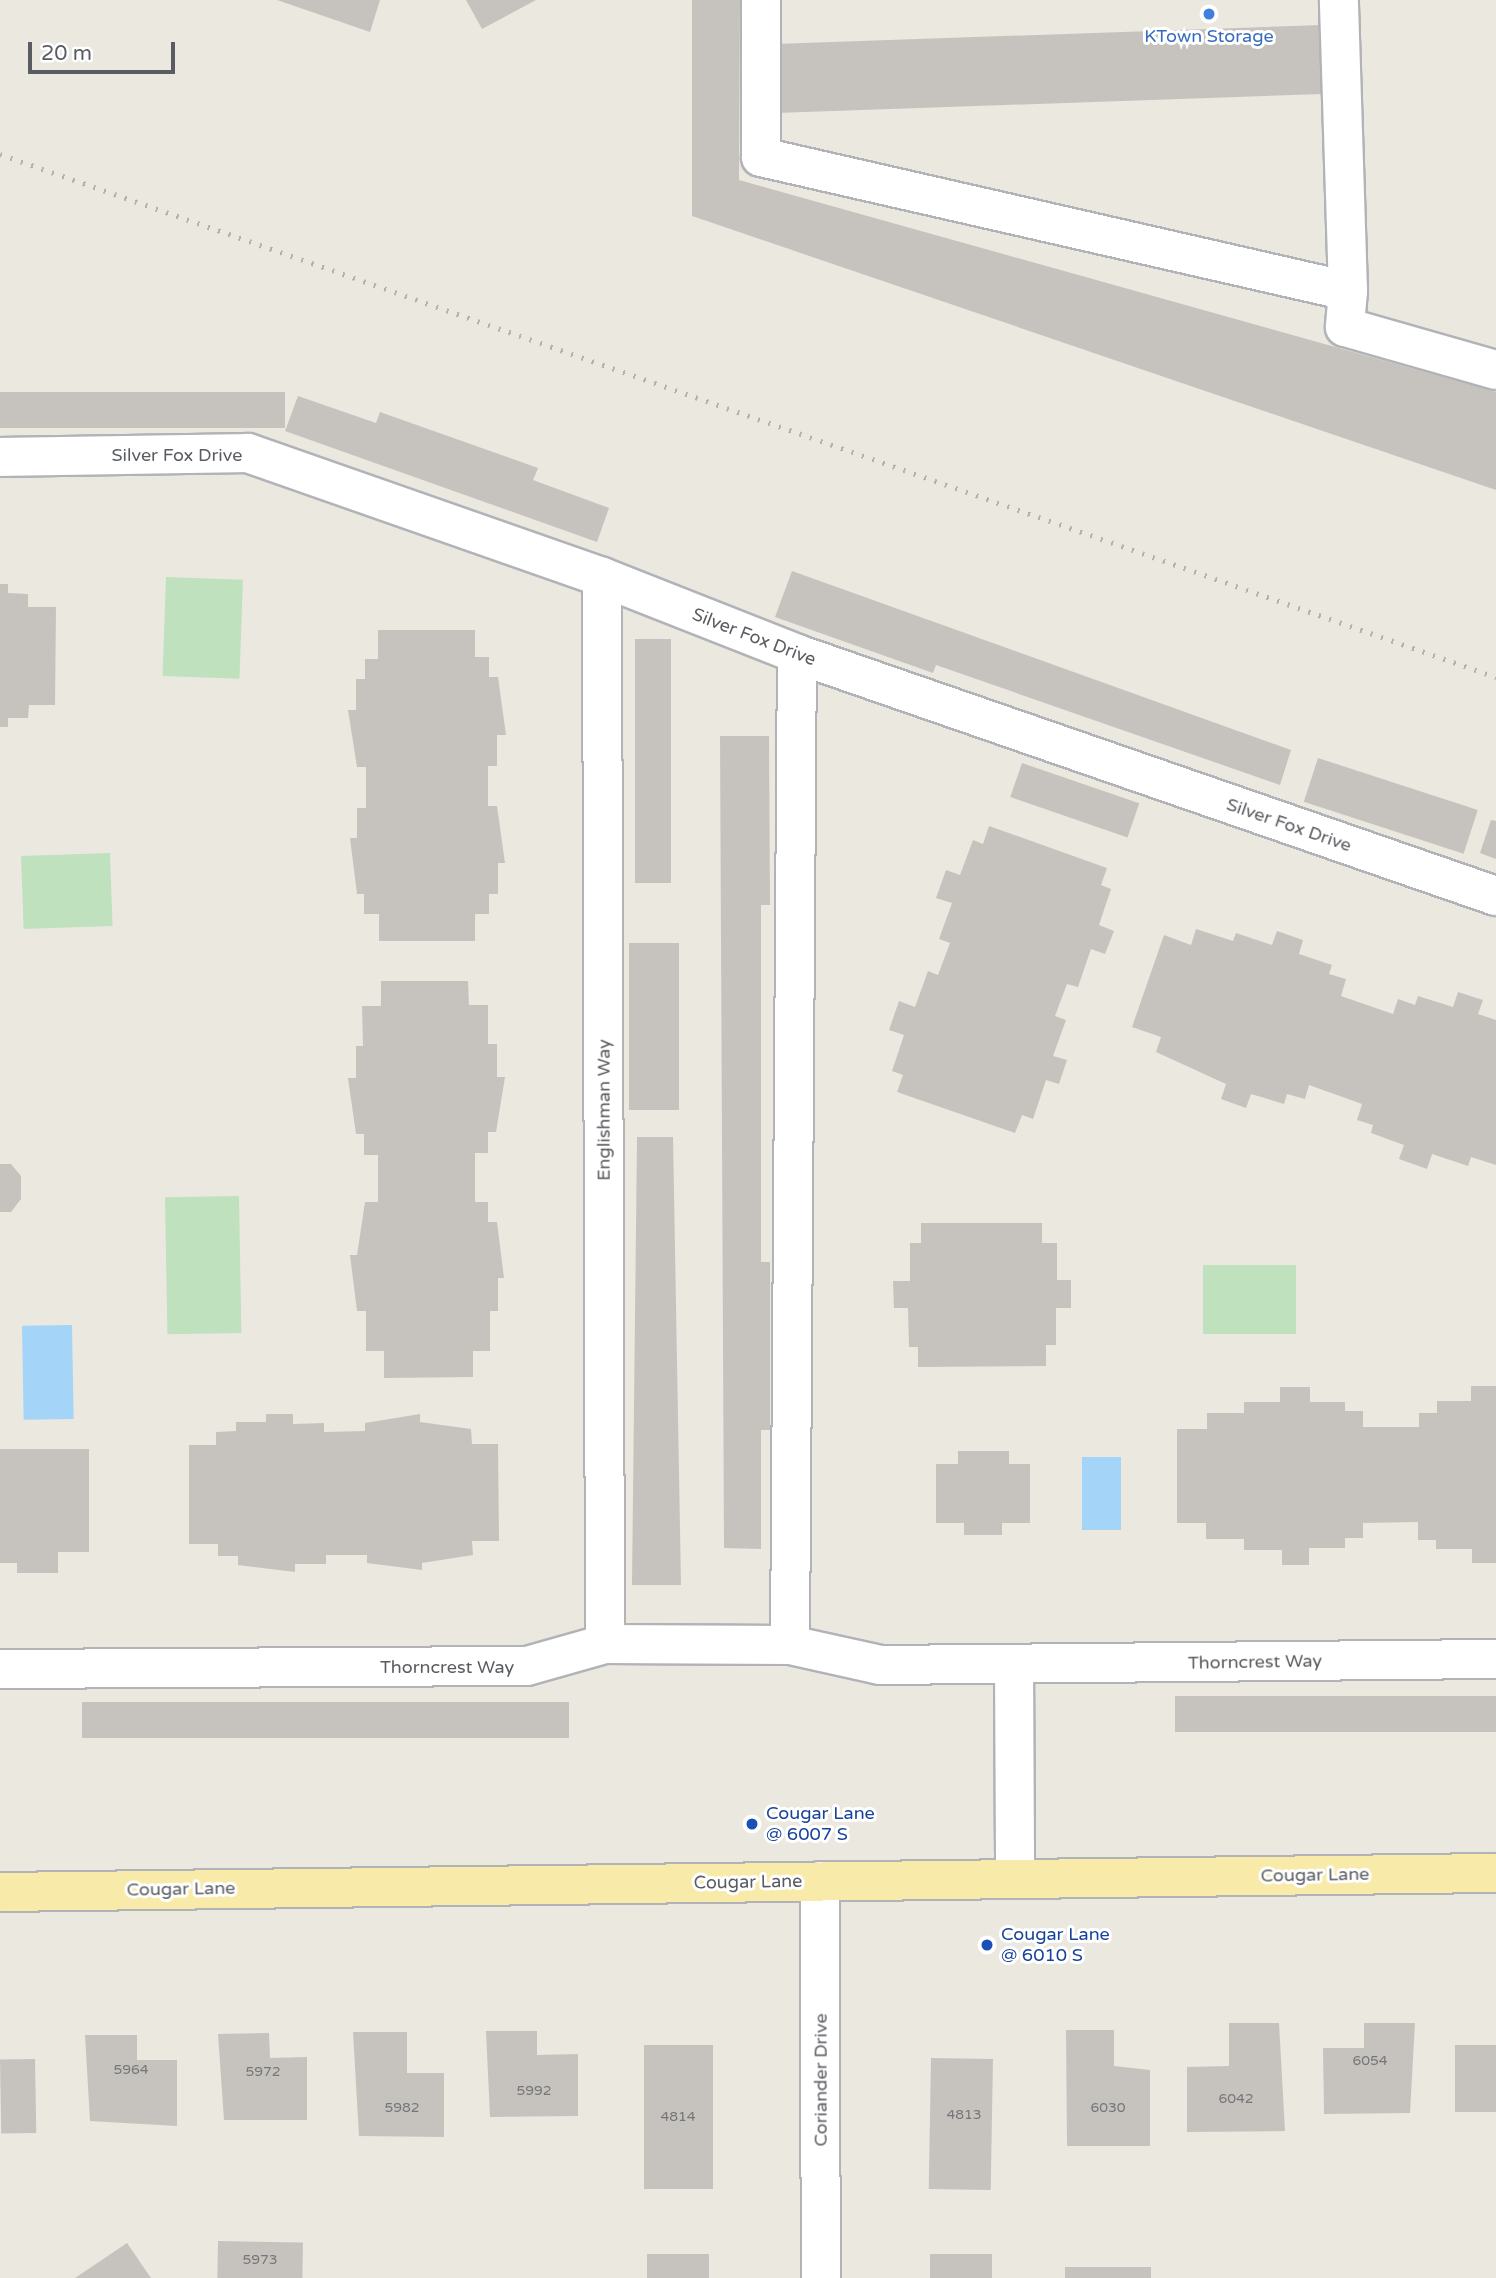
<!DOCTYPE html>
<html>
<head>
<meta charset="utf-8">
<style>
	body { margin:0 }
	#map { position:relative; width:1496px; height:2278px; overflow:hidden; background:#ebe8e0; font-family:"Varela Round",sans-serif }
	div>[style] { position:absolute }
	.green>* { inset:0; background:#bfe1be; transform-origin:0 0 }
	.water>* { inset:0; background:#a4d4f7; transform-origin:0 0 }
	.building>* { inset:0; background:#c6c3be; transform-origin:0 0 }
	.roads { filter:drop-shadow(2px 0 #b1b3b7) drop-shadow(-2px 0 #b1b3b7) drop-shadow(0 2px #b1b3b7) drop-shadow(0 -2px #b1b3b7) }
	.minor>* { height:38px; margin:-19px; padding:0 19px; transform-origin:19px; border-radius:19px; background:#fff }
	.major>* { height:38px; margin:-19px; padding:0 19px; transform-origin:19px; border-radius:19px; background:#f8eaa9 }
	.rail>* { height:5px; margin-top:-2.5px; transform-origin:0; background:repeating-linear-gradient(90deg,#b1b2b2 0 2px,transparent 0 11px) }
	.dots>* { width:19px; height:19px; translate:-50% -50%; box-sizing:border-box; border:4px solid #fff; border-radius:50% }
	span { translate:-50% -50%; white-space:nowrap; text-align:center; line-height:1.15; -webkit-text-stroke:6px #fff; paint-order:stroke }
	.number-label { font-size:14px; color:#747678 }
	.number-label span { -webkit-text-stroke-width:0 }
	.shop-label { font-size:18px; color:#366cbe }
	.street-label { font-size:18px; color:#595c60 }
	.transit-label { font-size:18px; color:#164399 }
	.left { translate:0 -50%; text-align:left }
	.scale { position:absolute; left:28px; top:42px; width:147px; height:32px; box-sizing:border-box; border:4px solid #595c60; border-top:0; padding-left:9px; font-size:21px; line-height:24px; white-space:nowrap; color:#595c60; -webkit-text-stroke:5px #fff; paint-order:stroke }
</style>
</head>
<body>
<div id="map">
	<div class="green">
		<i style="left:166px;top:577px;width:77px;height:99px;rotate:2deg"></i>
		<i style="left:110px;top:853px;width:73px;height:89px;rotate:88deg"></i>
		<i style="left:239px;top:1196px;width:137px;height:74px;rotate:89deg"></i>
		<i style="left:1203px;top:1265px;width:93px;height:69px"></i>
	</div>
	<div class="water">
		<i style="left:72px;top:1325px;width:94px;height:50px;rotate:89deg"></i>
		<i style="left:1082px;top:1457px;width:39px;height:73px"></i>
	</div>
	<div class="building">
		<i style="clip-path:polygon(277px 0,380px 0,370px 32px)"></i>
		<i style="clip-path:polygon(466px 0,536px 0,482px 29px)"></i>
		<i style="clip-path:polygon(692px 0,740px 0,739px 180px,1496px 392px,1496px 490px,692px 216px)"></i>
		<i style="left:1321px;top:25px;width:69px;height:547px;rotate:88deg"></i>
		<i style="left:0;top:392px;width:285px;height:36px"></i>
		<i style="clip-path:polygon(298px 396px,376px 423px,380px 412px,538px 468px,533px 480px,609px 508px,597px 542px,285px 431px)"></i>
		<i style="clip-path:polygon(792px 571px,1291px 750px,1280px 785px,936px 665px,933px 673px,775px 617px)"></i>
		<i style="clip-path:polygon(0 584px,8px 584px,8px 593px,28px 594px,28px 607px,56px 607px,55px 705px,29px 705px,28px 718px,8px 718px,8px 727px,0 727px)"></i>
		<i style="clip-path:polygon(378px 630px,475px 630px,475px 657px,489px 657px,489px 677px,498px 677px,506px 735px,497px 735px,497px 766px,488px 766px,488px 806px,497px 806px,505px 863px,498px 863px,498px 894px,489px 894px,489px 914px,475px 914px,475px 941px,379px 941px,379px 914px,364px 914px,364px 894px,357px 894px,350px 838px,357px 838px,357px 808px,366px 808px,366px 767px,357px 767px,348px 710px,356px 710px,356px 679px,365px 679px,365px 659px,378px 659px)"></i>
		<i style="left:635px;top:639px;width:36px;height:244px"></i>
		<i style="clip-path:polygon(720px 736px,769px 736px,770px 905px,761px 905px,761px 1262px,770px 1262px,770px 1430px,761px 1430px,761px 1549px,724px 1548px)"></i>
		<i style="left:1318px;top:758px;width:168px;height:46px;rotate:18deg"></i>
		<i style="left:1022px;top:763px;width:124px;height:36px;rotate:19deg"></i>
		<i style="clip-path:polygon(1491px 820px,1496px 821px,1496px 859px,1480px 853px)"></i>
		<i style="clip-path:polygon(989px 826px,1107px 868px,1101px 885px,1111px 889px,1099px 925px,1114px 931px,1105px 954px,1091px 949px,1078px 987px,1067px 984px,1055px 1016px,1066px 1020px,1053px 1056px,1067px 1060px,1059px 1084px,1046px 1080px,1033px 1119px,1022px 1115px,1015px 1133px,897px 1092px,903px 1075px,892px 1071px,904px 1035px,889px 1030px,899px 1001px,915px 1007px,928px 971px,938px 975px,950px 943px,939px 939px,952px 903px,936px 898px,946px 870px,960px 875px,973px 840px,983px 844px)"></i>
		<i style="clip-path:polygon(1196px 929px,1233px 941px,1236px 933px,1272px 945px,1277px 931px,1303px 940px,1299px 954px,1332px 965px,1329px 974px,1346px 979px,1341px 996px,1393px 1014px,1398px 999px,1415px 1005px,1418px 996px,1453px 1007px,1458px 992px,1483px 1000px,1478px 1014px,1496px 1020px,1496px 1165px,1471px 1157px,1468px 1166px,1432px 1154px,1427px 1169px,1399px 1159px,1404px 1145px,1371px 1133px,1373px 1125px,1357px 1120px,1362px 1104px,1309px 1085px,1305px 1099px,1287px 1094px,1284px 1104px,1251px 1094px,1246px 1108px,1221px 1099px,1226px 1084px,1156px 1052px,1161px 1037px,1132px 1027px,1164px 935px,1191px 945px)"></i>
		<i style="left:629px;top:943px;width:50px;height:167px"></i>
		<i style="clip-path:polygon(381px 981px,468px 981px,469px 1005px,488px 1005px,488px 1044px,497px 1044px,497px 1077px,505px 1077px,496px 1132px,488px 1132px,488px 1153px,475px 1153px,475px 1202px,488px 1202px,488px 1222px,497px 1222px,504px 1278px,498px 1278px,498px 1311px,490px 1311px,490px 1351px,473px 1351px,473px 1377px,384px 1378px,384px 1351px,366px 1351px,366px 1311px,357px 1311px,350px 1255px,357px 1255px,365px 1202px,378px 1202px,378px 1155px,364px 1155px,364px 1134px,356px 1134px,348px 1078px,356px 1078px,356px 1046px,363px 1046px,362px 1006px,381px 1006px)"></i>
		<i style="clip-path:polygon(637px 1137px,673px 1137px,681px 1585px,632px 1585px)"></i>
		<i style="clip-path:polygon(0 1164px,11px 1164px,21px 1176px,21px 1199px,11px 1212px,0 1212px)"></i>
		<i style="clip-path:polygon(921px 1223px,1042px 1223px,1042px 1243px,1057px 1243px,1057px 1280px,1071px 1280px,1071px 1308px,1056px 1308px,1056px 1345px,1046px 1345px,1046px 1366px,918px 1367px,918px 1347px,909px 1347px,908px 1308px,894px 1308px,893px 1281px,910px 1281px,910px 1243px,921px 1243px)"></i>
		<i style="clip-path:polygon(1471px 1386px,1496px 1386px,1496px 1563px,1472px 1563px,1472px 1549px,1436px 1549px,1436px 1540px,1418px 1540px,1418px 1522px,1363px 1523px,1363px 1538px,1345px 1538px,1345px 1548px,1309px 1548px,1309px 1565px,1282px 1565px,1282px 1550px,1244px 1550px,1244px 1539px,1206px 1539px,1206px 1523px,1177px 1523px,1177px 1429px,1207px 1429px,1207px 1413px,1244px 1413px,1244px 1402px,1280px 1402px,1280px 1387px,1310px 1387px,1310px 1402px,1345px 1402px,1345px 1411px,1363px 1411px,1363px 1427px,1419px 1427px,1419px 1413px,1437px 1413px,1437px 1401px,1471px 1401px)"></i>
		<i style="clip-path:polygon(266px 1414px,293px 1414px,293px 1424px,324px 1423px,324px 1432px,365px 1431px,365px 1423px,420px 1414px,420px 1422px,471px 1429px,472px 1444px,498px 1444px,499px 1541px,472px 1541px,473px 1555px,422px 1563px,422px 1570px,367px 1563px,367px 1555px,326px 1555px,326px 1564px,295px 1564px,295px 1572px,238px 1565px,238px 1556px,218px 1556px,218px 1544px,189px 1544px,189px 1445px,216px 1445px,216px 1432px,236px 1431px,236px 1422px,266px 1422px)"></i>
		<i style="clip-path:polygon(0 1449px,89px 1449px,89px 1552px,58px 1552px,58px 1573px,17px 1573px,17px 1563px,0 1563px)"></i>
		<i style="clip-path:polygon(958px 1451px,1009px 1451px,1009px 1464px,1030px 1464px,1030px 1523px,1002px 1523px,1002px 1535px,964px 1535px,964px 1523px,936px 1523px,936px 1464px,958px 1464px)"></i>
		<i style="left:1496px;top:1696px;width:36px;height:321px;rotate:90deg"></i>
		<i style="left:569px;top:1702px;width:36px;height:487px;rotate:90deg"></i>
		<i style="clip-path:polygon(1229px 2023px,1279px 2023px,1285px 2131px,1187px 2132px,1187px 2067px,1229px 2066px)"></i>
		<i style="clip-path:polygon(1364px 2023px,1415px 2023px,1410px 2113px,1324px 2114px,1323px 2048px,1364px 2048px)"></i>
		<i style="clip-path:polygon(1066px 2030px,1114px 2030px,1114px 2066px,1150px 2070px,1150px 2146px,1067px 2146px)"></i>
		<i style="clip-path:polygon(486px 2031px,537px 2031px,537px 2055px,578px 2054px,578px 2116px,490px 2117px)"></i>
		<i style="clip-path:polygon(353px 2032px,407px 2032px,407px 2073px,444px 2073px,444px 2137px,359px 2136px)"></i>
		<i style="clip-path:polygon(269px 2033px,270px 2058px,307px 2057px,307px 2120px,224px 2120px,218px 2034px)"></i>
		<i style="clip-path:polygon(85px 2035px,137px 2035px,137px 2060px,177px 2060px,177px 2126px,90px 2121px)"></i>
		<i style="left:644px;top:2045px;width:69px;height:144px"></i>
		<i style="left:1455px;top:2045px;width:41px;height:67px"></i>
		<i style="left:931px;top:2058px;width:62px;height:131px;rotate:1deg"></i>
		<i style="left:35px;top:2059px;width:74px;height:35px;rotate:89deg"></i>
		<i style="left:218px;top:2241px;width:85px;height:37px;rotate:1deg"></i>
		<i style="clip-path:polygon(127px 2243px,151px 2278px,75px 2278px)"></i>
		<i style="left:647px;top:2254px;width:62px;height:24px"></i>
		<i style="left:992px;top:2254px;width:24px;height:62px;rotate:90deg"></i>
		<i style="left:1151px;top:2267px;width:11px;height:86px;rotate:90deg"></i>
	</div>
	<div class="roads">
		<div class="minor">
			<i style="left:761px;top:0;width:157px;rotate:90deg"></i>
			<i style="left:761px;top:157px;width:602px;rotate:12.86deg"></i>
			<i style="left:1348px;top:291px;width:291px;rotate:-91.8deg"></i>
			<i style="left:1348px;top:291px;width:36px;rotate:95deg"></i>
			<i style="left:1345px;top:327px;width:157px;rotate:15.9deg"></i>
			<i style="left:0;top:457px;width:248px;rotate:-0.9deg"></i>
			<i style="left:248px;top:453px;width:375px;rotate:19.3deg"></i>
			<i style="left:602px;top:577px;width:210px;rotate:21.5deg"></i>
			<i style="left:797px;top:654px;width:740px;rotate:19.1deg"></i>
			<i style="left:602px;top:577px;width:1067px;rotate:89.84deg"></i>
			<i style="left:790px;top:1645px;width:991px;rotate:-89.6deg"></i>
			<i style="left:1014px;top:1664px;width:215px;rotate:89.7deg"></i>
			<i style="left:0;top:1669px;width:527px;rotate:-0.33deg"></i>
			<i style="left:527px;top:1666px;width:81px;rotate:-15.8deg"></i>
			<i style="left:605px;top:1644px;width:185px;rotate:0.3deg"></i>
			<i style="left:790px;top:1645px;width:92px;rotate:12.5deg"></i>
			<i style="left:880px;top:1665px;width:616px;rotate:-0.56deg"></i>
			<i style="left:820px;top:1881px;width:397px;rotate:89.9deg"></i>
		</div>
		<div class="major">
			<i style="left:0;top:1892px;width:1496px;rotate:-0.73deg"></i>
		</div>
	</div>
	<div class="rail">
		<i style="left:0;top:154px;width:1585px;rotate:19.27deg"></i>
	</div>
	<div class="dots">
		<i style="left:1209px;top:14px;background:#3f7fe0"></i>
		<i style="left:752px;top:1824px;background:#1a4fb4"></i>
		<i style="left:987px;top:1945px;background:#1a4fb4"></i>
	</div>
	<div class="number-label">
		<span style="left:1370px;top:2061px">6054</span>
		<span style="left:131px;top:2070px">5964</span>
		<span style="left:263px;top:2072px">5972</span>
		<span style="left:534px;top:2091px">5992</span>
		<span style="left:1236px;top:2099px">6042</span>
		<span style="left:402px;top:2108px">5982</span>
		<span style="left:1108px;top:2108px">6030</span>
		<span style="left:964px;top:2115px">4813</span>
		<span style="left:678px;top:2117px">4814</span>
		<span style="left:260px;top:2260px">5973</span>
	</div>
	<div class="shop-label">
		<span style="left:1209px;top:36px">KTown Storage</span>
	</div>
	<div class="street-label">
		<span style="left:177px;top:455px">Silver Fox Drive</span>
		<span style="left:754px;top:637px;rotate:21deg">Silver Fox Drive</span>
		<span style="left:1289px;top:825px;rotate:19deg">Silver Fox Drive</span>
		<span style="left:604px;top:1110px;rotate:-90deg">Englishman Way</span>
		<span style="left:1255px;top:1662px;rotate:-1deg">Thorncrest Way</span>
		<span style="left:447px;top:1667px">Thorncrest Way</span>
		<span style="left:1315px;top:1875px;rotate:-1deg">Cougar Lane</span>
		<span style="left:748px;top:1882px;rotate:-1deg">Cougar Lane</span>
		<span style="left:181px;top:1889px;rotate:-1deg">Cougar Lane</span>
		<span style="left:821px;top:2080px;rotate:-90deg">Coriander Drive</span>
	</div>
	<div class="transit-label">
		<span class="left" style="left:766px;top:1824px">Cougar Lane<br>@ 6007 S</span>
		<span class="left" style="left:1001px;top:1945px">Cougar Lane<br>@ 6010 S</span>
	</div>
	<div class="scale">20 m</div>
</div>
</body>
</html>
